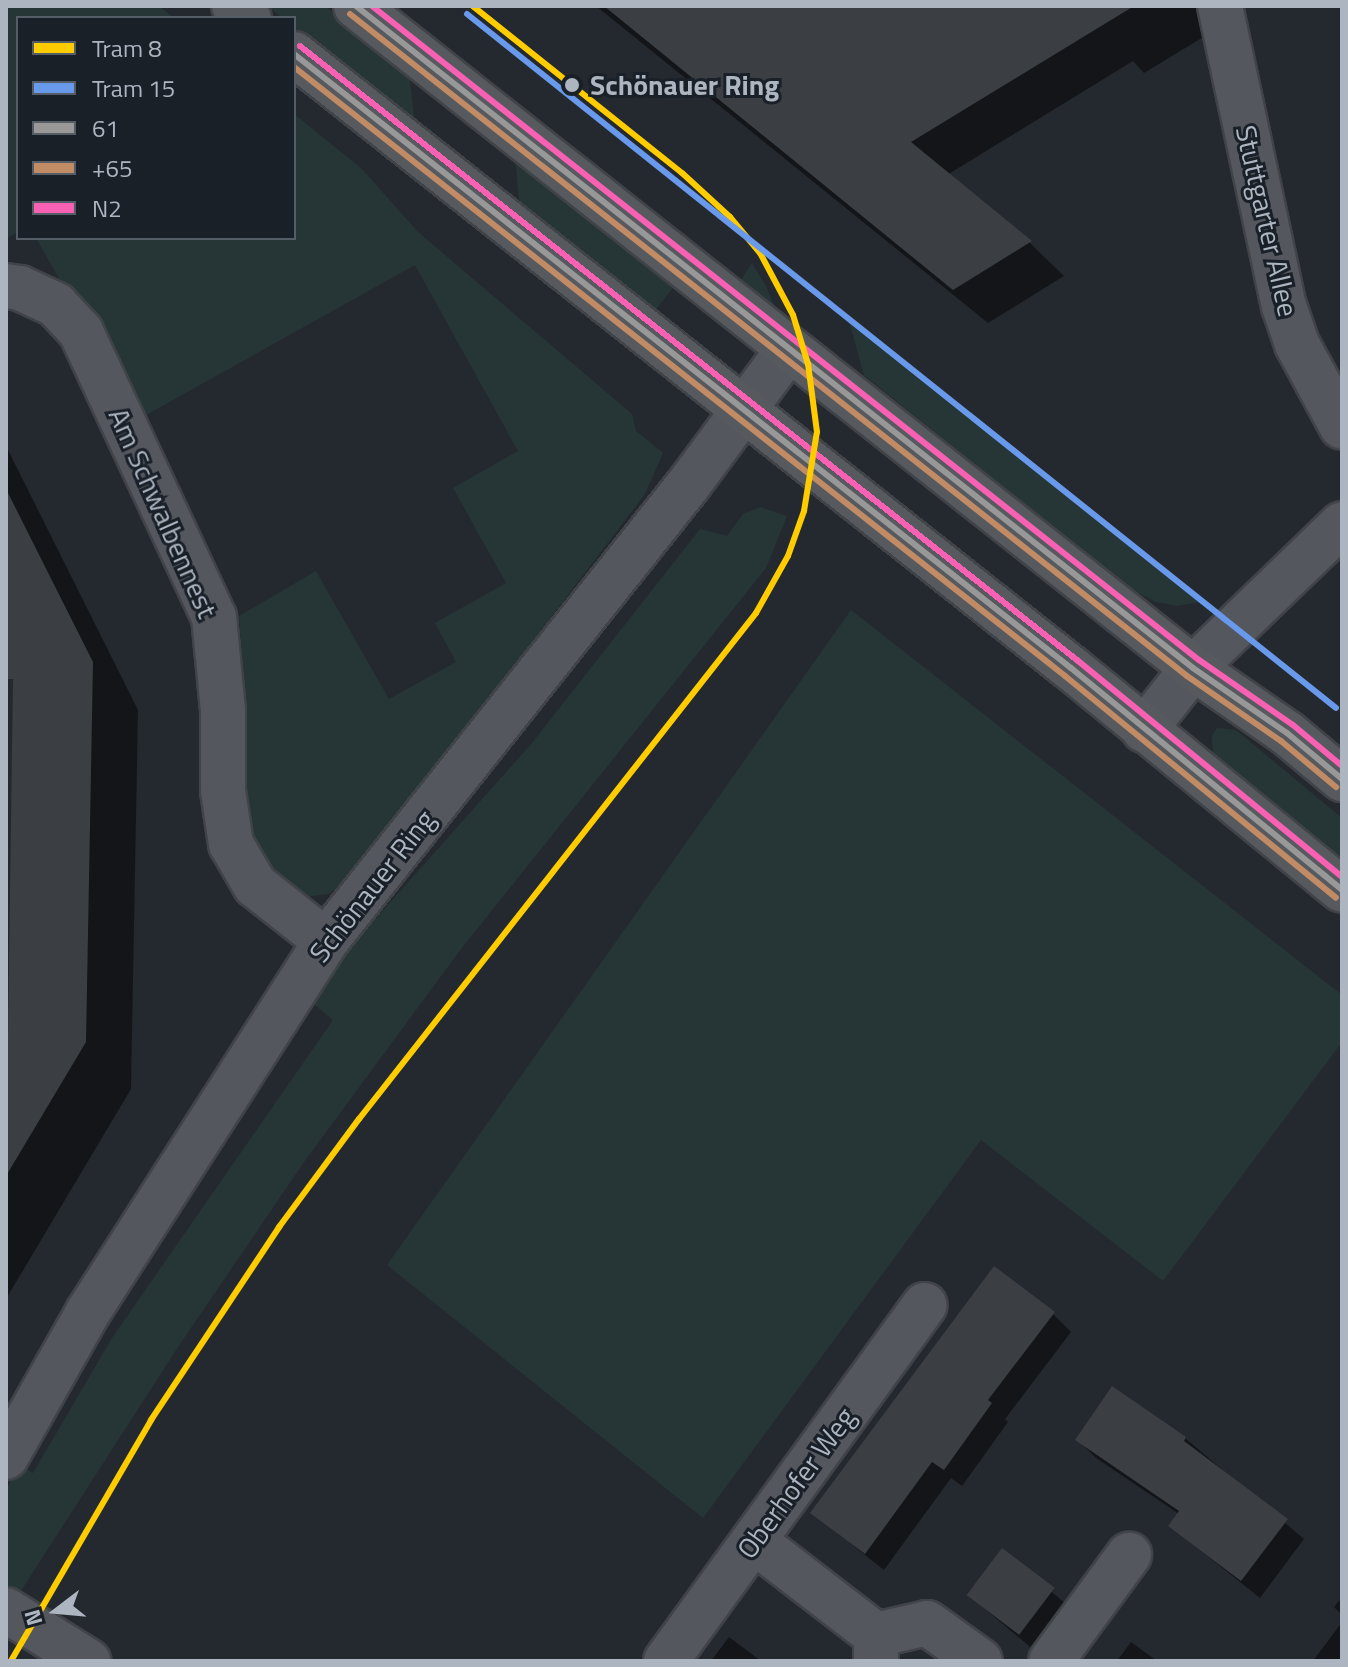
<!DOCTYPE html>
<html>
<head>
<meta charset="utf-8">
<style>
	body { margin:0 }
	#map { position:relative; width:1348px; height:1667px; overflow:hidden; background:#24292f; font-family:"Titillium Web",sans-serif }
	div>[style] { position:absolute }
	.green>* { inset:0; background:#263637 }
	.shadow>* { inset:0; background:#0007; transform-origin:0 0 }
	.building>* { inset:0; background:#3b3f44; transform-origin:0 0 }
	.roads { filter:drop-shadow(2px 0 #404348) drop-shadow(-2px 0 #404348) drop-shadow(0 2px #404348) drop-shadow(0 -2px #404348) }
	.minor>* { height:44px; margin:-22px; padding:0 22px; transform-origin:22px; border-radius:22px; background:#54575d }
	.major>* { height:44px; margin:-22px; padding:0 22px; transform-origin:22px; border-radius:22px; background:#565a5f }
	.bus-1>* { height:6px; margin:-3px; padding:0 3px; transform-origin:3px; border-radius:3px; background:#989898 }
	.bus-2>* { height:6px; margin:-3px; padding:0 3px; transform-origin:3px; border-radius:3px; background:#c18c65 }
	.bus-3>* { height:6px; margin:-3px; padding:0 3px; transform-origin:3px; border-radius:3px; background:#f860b3 }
	.tram-1>* { height:6px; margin:-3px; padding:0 3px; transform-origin:3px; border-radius:3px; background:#fc0 }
	.tram-2>* { height:6px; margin:-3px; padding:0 3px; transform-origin:3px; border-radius:3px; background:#6999ea }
	.dots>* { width:22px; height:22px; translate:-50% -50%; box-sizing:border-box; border:4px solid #192028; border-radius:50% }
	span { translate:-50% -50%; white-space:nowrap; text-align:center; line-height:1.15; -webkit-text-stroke:6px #192028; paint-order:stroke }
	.stop-label { font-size:28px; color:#adb5c1; font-weight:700 }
	.left { translate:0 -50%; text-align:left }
	.street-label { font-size:28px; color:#adb5c1 }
	.frame { position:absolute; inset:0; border:8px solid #adb5c1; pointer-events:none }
	.legend { position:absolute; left:16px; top:16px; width:280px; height:224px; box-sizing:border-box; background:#192028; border:2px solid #545c65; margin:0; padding:10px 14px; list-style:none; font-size:24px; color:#adb5c1 }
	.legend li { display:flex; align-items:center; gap:16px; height:40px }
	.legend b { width:40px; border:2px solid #545c65 }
	.north { position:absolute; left:16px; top:1571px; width:80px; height:80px; -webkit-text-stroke:6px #192028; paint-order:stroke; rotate:254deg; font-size:22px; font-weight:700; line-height:32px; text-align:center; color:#adb5c1 }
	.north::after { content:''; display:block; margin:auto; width:28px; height:36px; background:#adb5c1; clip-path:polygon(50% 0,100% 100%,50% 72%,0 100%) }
</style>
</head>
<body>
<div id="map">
	<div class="green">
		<i style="clip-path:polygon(6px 6px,159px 6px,174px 18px,18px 18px,18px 232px,6px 239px)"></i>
		<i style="clip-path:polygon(268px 6px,325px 6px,409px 73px,415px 125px,294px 27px,294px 18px,282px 18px)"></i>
		<i style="clip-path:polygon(294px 114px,362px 169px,418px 232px,632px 414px,636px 431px,663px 453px,645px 494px,353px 877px,328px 894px,305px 897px,266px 870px,245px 825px,246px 709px,239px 616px,316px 571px,389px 699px,456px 662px,435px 623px,506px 583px,453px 488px,518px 451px,415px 265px,139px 419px,36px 238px,294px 238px)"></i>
		<i style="clip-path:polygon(515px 159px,675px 285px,654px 312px,520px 208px)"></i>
		<i style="clip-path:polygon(752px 263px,766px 286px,776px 311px,739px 283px)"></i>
		<i style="clip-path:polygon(849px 321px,1200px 602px,1177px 606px,1156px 602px,1129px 588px,864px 375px)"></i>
		<i style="clip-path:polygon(760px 507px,787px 516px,766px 568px,461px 949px,304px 1162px,178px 1347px,17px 1597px,9px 1592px,6px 1588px,6px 1490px,20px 1465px,33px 1473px,112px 1338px,333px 1020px,309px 1000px,363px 933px,532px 743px,700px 529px,727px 536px,743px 514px)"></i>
		<i style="clip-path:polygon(851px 610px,1342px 995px,1342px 1042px,1163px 1281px,981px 1140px,703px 1518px,387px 1265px)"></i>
		<i style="clip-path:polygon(1217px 728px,1236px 730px,1342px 818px,1342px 858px,1213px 753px,1212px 736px)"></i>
	</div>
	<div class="shadow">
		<i style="clip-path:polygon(596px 6px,1204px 6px,1210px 33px,1144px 73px,1133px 61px,947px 175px,1030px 243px,1064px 276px,988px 323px)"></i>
		<i style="clip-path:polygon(6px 446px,138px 710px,131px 1089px,6px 1299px,6px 1030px,9px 1024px,15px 679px,6px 660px)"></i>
		<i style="clip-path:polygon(1053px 1314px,1071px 1332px,1005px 1419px,1008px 1422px,962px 1486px,951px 1478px,884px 1570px,812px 1513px)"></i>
		<i style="clip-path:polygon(1185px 1438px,1304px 1539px,1260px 1598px,1170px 1526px,1179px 1514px,1096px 1458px,1078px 1440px)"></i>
		<i style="left:1003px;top:1551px;width:89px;height:56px;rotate:40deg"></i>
		<i style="clip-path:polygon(1342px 1597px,1342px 1615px,1334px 1607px)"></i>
		<i style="clip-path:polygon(1342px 1622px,1342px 1661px,1313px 1661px)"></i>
		<i style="clip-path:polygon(729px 1637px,761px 1661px,711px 1661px)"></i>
		<i style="clip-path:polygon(1131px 1642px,1157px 1661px,1117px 1661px)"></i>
	</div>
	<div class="building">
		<i style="clip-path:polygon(604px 6px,1134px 6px,911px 142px,1032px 241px,953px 290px)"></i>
		<i style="clip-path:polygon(6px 489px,93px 662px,86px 1042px,6px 1176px,13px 679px,6px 679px)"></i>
		<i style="clip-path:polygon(994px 1266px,1055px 1312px,988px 1400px,992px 1403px,944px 1470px,932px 1462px,865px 1554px,810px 1513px)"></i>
		<i style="clip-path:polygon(1112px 1386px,1186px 1437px,1184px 1441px,1288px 1519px,1241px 1581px,1168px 1526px,1179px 1511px,1075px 1440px)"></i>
		<i style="left:1002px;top:1548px;width:66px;height:59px;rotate:37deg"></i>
	</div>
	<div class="roads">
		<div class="minor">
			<i style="left:1220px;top:6px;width:307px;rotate:78deg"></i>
			<i style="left:1284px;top:306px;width:40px;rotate:71.1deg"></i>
			<i style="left:1297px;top:344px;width:94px;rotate:61.5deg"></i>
			<i style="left:6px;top:286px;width:14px;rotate:8deg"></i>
			<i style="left:20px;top:288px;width:40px;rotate:25deg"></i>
			<i style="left:56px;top:305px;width:37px;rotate:47deg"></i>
			<i style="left:81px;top:332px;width:315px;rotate:65deg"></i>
			<i style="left:214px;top:617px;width:94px;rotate:84.5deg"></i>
			<i style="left:223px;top:711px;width:80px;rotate:90deg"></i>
			<i style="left:223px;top:791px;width:54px;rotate:81.4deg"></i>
			<i style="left:231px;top:844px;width:48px;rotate:59.7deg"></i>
			<i style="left:255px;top:885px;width:90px;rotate:38.3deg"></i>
			<i style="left:1144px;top:730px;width:79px;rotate:-51.7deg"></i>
			<i style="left:1193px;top:668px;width:207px;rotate:-44deg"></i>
			<i style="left:6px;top:1457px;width:167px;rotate:-60.5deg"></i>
			<i style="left:88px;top:1312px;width:441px;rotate:-57.3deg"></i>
			<i style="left:326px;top:941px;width:584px;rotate:-51.54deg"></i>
			<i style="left:689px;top:484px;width:168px;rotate:-53.5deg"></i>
			<i style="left:754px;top:1541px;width:154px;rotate:37.6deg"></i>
			<i style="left:876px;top:1635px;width:26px;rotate:90deg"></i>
			<i style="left:6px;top:1610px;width:97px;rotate:31.9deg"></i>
			<i style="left:876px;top:1635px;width:52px;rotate:-13.2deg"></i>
			<i style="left:927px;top:1623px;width:65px;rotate:35.6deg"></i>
			<i style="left:666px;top:1661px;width:440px;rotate:-54deg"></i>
			<i style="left:1051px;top:1661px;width:132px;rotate:-53.7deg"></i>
		</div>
		<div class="major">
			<i style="left:234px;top:6px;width:19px;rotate:39deg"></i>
			<i style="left:356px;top:6px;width:1067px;rotate:38.34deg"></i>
			<i style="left:1193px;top:668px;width:114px;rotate:34.7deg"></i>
			<i style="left:1287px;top:733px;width:72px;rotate:39.9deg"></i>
			<i style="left:294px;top:54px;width:990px;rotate:38.32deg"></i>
			<i style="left:1071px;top:668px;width:350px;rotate:39.3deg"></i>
		</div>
	</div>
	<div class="bus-1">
		<i style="left:356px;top:6px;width:1067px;rotate:38.34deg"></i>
		<i style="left:1193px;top:668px;width:114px;rotate:34.7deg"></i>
		<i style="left:1287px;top:733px;width:72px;rotate:39.9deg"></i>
		<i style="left:294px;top:54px;width:990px;rotate:38.32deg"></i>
		<i style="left:1071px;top:668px;width:350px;rotate:39.3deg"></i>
	</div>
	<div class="bus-2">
		<i style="left:350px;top:14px;width:1067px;rotate:38.34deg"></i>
		<i style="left:1187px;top:676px;width:114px;rotate:34.7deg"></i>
		<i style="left:1281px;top:741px;width:72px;rotate:39.9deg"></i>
		<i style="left:294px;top:67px;width:983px;rotate:38.3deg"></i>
		<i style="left:1065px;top:676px;width:350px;rotate:39.3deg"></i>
	</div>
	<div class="bus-3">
		<i style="left:372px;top:6px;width:1054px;rotate:38.34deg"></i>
		<i style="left:1199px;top:660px;width:114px;rotate:34.7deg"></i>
		<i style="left:1293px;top:725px;width:64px;rotate:39.9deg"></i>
		<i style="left:300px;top:46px;width:990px;rotate:38.32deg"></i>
		<i style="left:1077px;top:660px;width:343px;rotate:39.3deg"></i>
	</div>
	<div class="tram-1">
		<i style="left:11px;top:1661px;width:279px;rotate:-59.8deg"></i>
		<i style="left:151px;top:1420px;width:232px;rotate:-56.4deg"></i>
		<i style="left:279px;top:1227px;width:134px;rotate:-53.5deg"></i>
		<i style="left:359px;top:1119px;width:643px;rotate:-51.88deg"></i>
		<i style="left:756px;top:613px;width:65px;rotate:-60.7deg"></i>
		<i style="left:788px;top:556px;width:48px;rotate:-70.4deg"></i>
		<i style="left:804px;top:511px;width:80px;rotate:-80.7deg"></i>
		<i style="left:817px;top:432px;width:69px;rotate:-97.5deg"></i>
		<i style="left:808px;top:364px;width:51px;rotate:-107deg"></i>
		<i style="left:793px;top:315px;width:70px;rotate:-118deg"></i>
		<i style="left:760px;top:253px;width:47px;rotate:-129.8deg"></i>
		<i style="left:730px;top:217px;width:65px;rotate:-137.5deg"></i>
		<i style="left:682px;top:173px;width:268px;rotate:-141.4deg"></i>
	</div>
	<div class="tram-2">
		<i style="left:467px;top:14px;width:1112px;rotate:38.61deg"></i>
	</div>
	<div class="dots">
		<i style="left:572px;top:85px;background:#adb5c1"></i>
	</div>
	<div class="stop-label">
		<span class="left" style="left:590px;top:85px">Schönauer Ring</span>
	</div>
	<div class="street-label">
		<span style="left:1267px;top:221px;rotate:77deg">Stuttgarter Allee</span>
		<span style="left:163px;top:513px;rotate:66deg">Am Schwalbennest</span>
		<span style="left:372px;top:886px;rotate:-52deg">Schönauer Ring</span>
		<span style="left:796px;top:1483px;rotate:-54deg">Oberhofer Weg</span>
	</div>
	<div class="frame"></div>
	<ul class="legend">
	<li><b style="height:10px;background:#fc0"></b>Tram 8</li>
	<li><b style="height:10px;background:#6999ea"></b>Tram 15</li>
	<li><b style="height:10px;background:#989898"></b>61</li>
	<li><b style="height:10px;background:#c18c65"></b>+65</li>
	<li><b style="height:10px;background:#f860b3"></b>N2</li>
	</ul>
	<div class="north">N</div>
</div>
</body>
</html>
